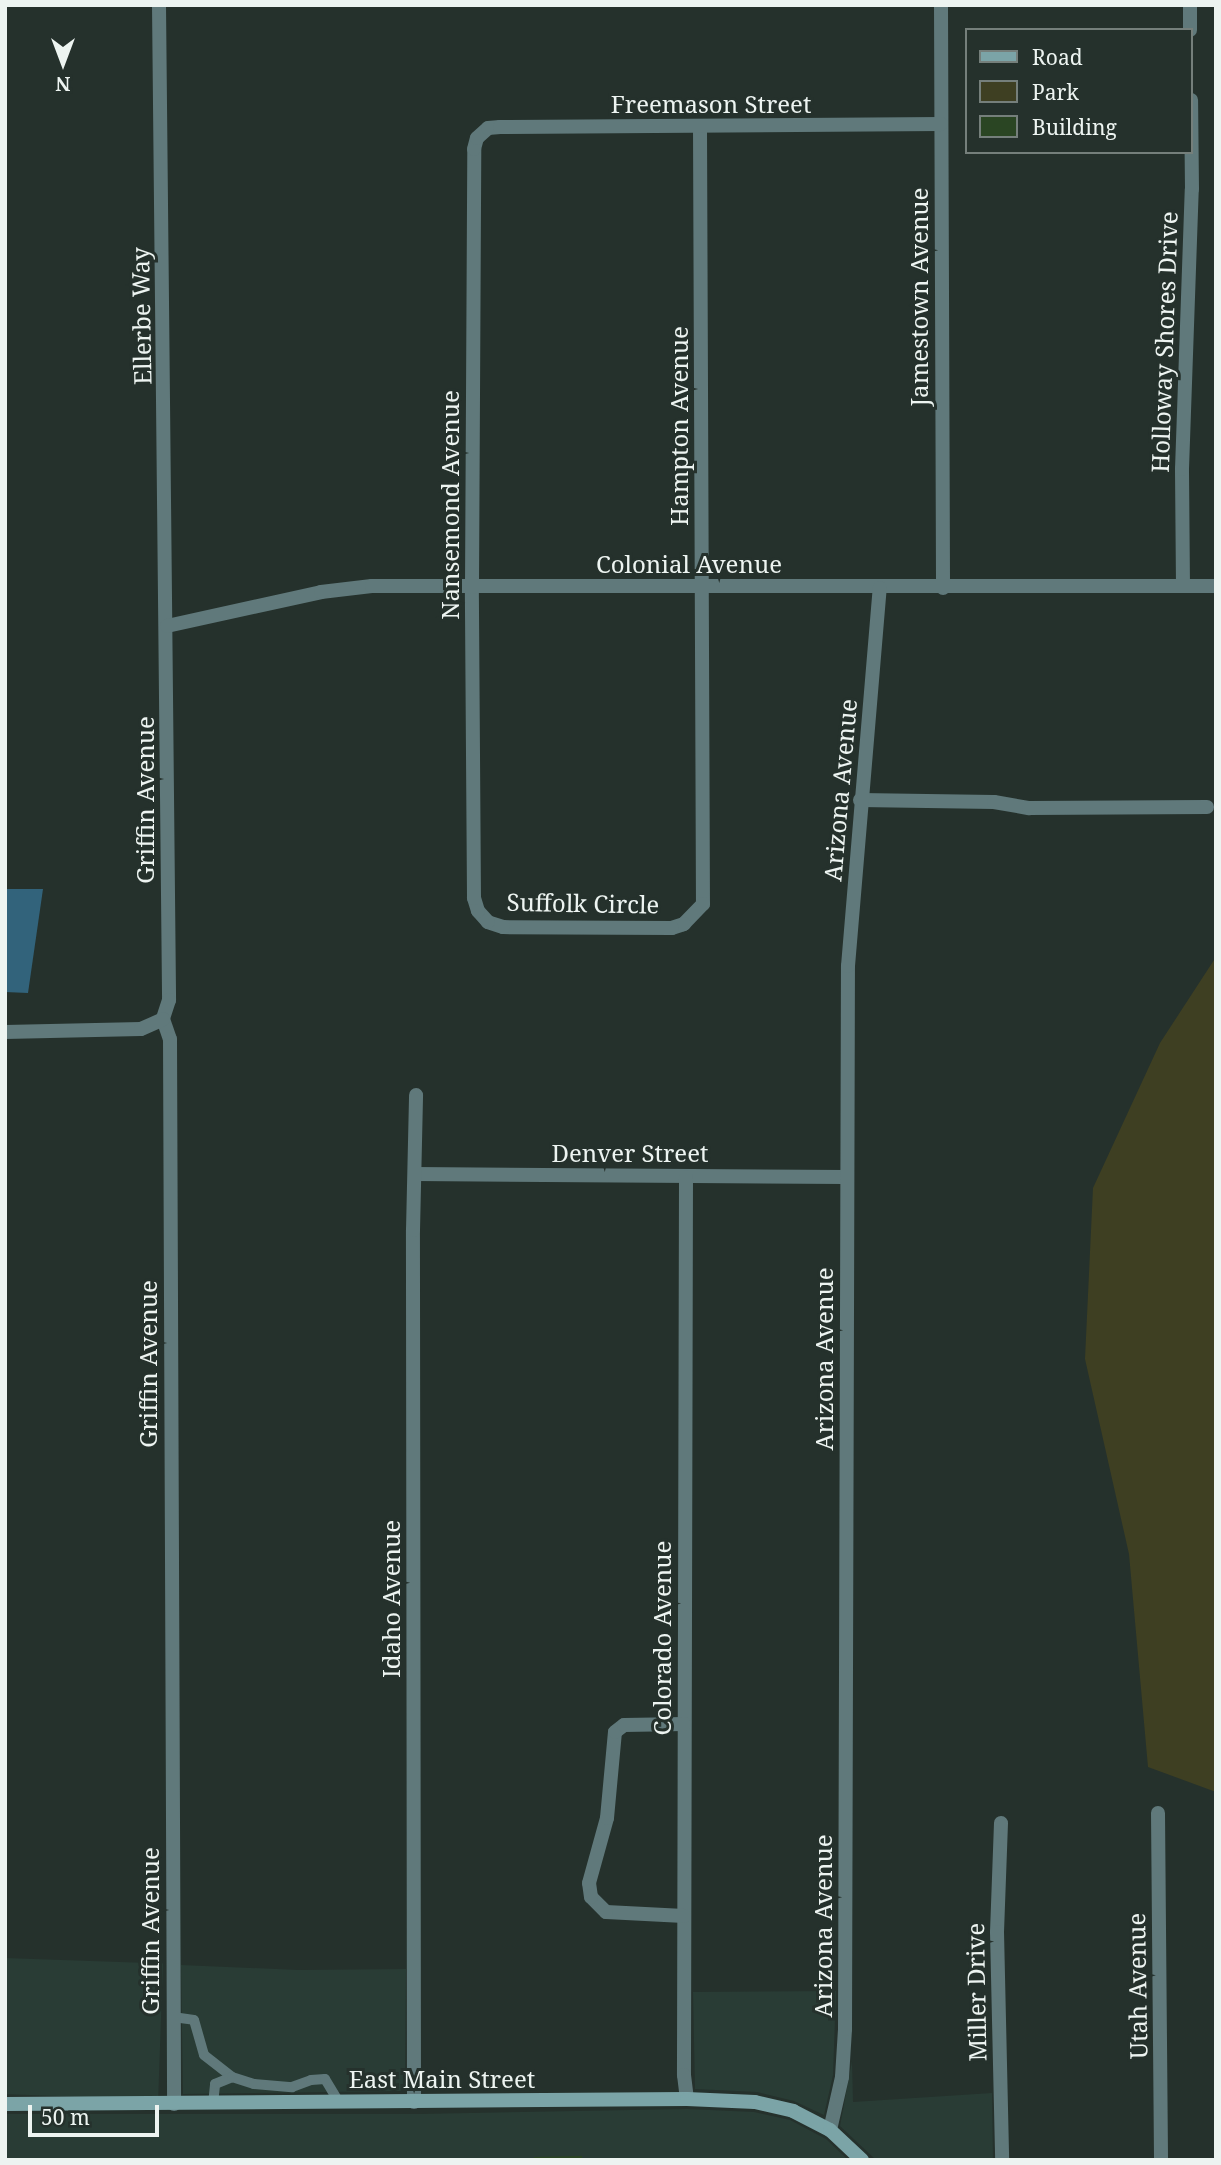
<!DOCTYPE html>
<html>
<head>
<meta charset="utf-8">
<style>
	body { margin:0 }
	#map { position:relative; width:1221px; height:2165px; overflow:hidden; background:#25312c; font-family:"Noto Serif",serif }
	div>[style] { position:absolute }
	.built>* { inset:0; background:#293c35; transform-origin:0 0 }
	.green>* { inset:0; background:#3e3f22 }
	.water>* { inset:0; background:#32637b }
	.building>* { inset:0; background:#2a4523 }
	.service>* { height:10px; margin:-5px; padding:0 5px; transform-origin:5px; border-radius:5px; background:#60797b }
	.minor>* { height:14px; margin:-7px; padding:0 7px; transform-origin:7px; border-radius:7px; background:#60797b }
	.secondary>* { height:14px; margin:-7px; padding:0 7px; transform-origin:7px; border-radius:7px; background:#7ba4a7 }
	span { translate:-50% -50%; white-space:nowrap; text-align:center; line-height:1.15; -webkit-text-stroke:6px #25312c; paint-order:stroke }
	.street-label { font-size:24px; color:#edf4f1 }
	.frame { position:absolute; inset:0; border:7px solid #edf4f1; pointer-events:none }
	.legend { position:absolute; left:965px; top:28px; width:228px; height:126px; box-sizing:border-box; background:#25312c; border:2px solid #757f7b; margin:0; padding:9px 12px; list-style:none; font-size:21px; color:#edf4f1 }
	.legend li { display:flex; align-items:center; gap:14px; height:35px }
	.legend b { width:35px; border:2px solid #757f7b }
	.north { position:absolute; left:28px; top:28px; width:70px; height:70px; -webkit-text-stroke:5px #25312c; paint-order:stroke; rotate:180deg; font-size:19px; font-weight:700; line-height:28px; text-align:center; color:#edf4f1 }
	.north::after { content:''; display:block; margin:auto; width:24px; height:32px; background:#edf4f1; clip-path:polygon(50% 0,100% 100%,50% 72%,0 100%) }
	.scale { position:absolute; left:28px; top:2105px; width:131px; height:32px; box-sizing:border-box; border:4px solid #edf4f1; border-top:0; padding-left:9px; font-size:21px; line-height:24px; white-space:nowrap; color:#edf4f1; -webkit-text-stroke:5px #25312c; paint-order:stroke }
</style>
</head>
<body>
<div id="map">
	<div class="built">
		<i style="left:5px;top:1958px;width:158px;height:136px;rotate:2deg"></i>
		<i style="clip-path:polygon(181px 1965px,298px 1970px,406px 1969px,405px 2091px,183px 2094px)"></i>
		<i style="clip-path:polygon(836px 1991px,833px 2075px,824px 2115px,794px 2101px,757px 2092px,695px 2089px,693px 1992px)"></i>
		<i style="clip-path:polygon(852px 2061px,853px 2102px,992px 2093px,993px 2160px,876px 2160px,840px 2126px)"></i>
		<i style="clip-path:polygon(687px 2109px,754px 2112px,790px 2120px,826px 2139px,848px 2160px,5px 2160px,5px 2114px,419px 2114px)"></i>
	</div>
	<div class="green">
		<i style="clip-path:polygon(1216px 957px,1216px 1792px,1148px 1767px,1129px 1554px,1085px 1359px,1093px 1188px,1160px 1043px)"></i>
	</div>
	<div class="water">
		<i style="clip-path:polygon(5px 889px,43px 889px,28px 993px,5px 992px)"></i>
	</div>
	<div class="building">
		<i style="clip-path:polygon(582px 2156px,582px 2160px,534px 2160px,534px 2157px)"></i>
	</div>
	<div class="service">
		<i style="left:173px;top:2017px;width:21px;rotate:8deg"></i>
		<i style="left:194px;top:2020px;width:36px;rotate:74deg"></i>
		<i style="left:204px;top:2055px;width:36px;rotate:38deg"></i>
		<i style="left:213px;top:2104px;width:20px;rotate:-84deg"></i>
		<i style="left:215px;top:2084px;width:18px;rotate:-22deg"></i>
		<i style="left:232px;top:2077px;width:23px;rotate:18deg"></i>
		<i style="left:254px;top:2084px;width:38px;rotate:5deg"></i>
		<i style="left:292px;top:2087px;width:20px;rotate:-20deg"></i>
		<i style="left:311px;top:2080px;width:14px;rotate:-4deg"></i>
		<i style="left:325px;top:2079px;width:27px;rotate:59deg"></i>
	</div>
	<div class="minor">
		<i style="left:159px;top:5px;width:995px;rotate:89.42deg"></i>
		<i style="left:169px;top:1000px;width:20px;rotate:108deg"></i>
		<i style="left:163px;top:1019px;width:21px;rotate:71deg"></i>
		<i style="left:170px;top:1039px;width:1065px;rotate:89.78deg"></i>
		<i style="left:941px;top:5px;width:583px;rotate:89.8deg"></i>
		<i style="left:1190px;top:5px;width:25px;rotate:90deg"></i>
		<i style="left:700px;top:128px;width:776px;rotate:89.78deg"></i>
		<i style="left:703px;top:904px;width:28px;rotate:134deg"></i>
		<i style="left:684px;top:924px;width:13px;rotate:162deg"></i>
		<i style="left:672px;top:928px;width:169px;rotate:-179.7deg"></i>
		<i style="left:503px;top:927px;width:16px;rotate:-162deg"></i>
		<i style="left:488px;top:922px;width:15px;rotate:-132deg"></i>
		<i style="left:478px;top:911px;width:14px;rotate:-107deg"></i>
		<i style="left:474px;top:898px;width:311px;rotate:-90.4deg"></i>
		<i style="left:472px;top:587px;width:438px;rotate:-89.7deg"></i>
		<i style="left:474px;top:149px;width:11px;rotate:-75deg"></i>
		<i style="left:477px;top:138px;width:15px;rotate:-42deg"></i>
		<i style="left:488px;top:128px;width:12px;rotate:-5deg"></i>
		<i style="left:500px;top:127px;width:441px;rotate:-0.4deg"></i>
		<i style="left:1183px;top:586px;width:117px;rotate:-90.5deg"></i>
		<i style="left:1182px;top:469px;width:280px;rotate:-88deg"></i>
		<i style="left:1192px;top:189px;width:89px;rotate:-90.6deg"></i>
		<i style="left:167px;top:626px;width:158px;rotate:-12.4deg"></i>
		<i style="left:321px;top:592px;width:51px;rotate:-6.7deg"></i>
		<i style="left:372px;top:586px;width:844px"></i>
		<i style="left:860px;top:800px;width:134px;rotate:0.9deg"></i>
		<i style="left:994px;top:802px;width:36px;rotate:10deg"></i>
		<i style="left:1029px;top:808px;width:178px;rotate:-0.3deg"></i>
		<i style="left:5px;top:1032px;width:136px;rotate:-1.3deg"></i>
		<i style="left:141px;top:1029px;width:24px;rotate:-24deg"></i>
		<i style="left:415px;top:1174px;width:430px;rotate:0.4deg"></i>
		<i style="left:686px;top:1177px;width:898px;rotate:90.13deg"></i>
		<i style="left:684px;top:2075px;width:24px;rotate:83deg"></i>
		<i style="left:1158px;top:1813px;width:347px;rotate:89.5deg"></i>
		<i style="left:1001px;top:1823px;width:109px;rotate:92.1deg"></i>
		<i style="left:997px;top:1932px;width:228px;rotate:88.7deg"></i>
		<i style="left:684px;top:1916px;width:78px;rotate:-177.1deg"></i>
		<i style="left:606px;top:1912px;width:21px;rotate:-135deg"></i>
		<i style="left:591px;top:1897px;width:14px;rotate:-98deg"></i>
		<i style="left:589px;top:1883px;width:67px;rotate:-74.5deg"></i>
		<i style="left:607px;top:1818px;width:86px;rotate:-84.7deg"></i>
		<i style="left:615px;top:1732px;width:11px;rotate:-38deg"></i>
		<i style="left:624px;top:1725px;width:60px;rotate:-1deg"></i>
		<i style="left:414px;top:2102px;width:872px;rotate:-90.07deg"></i>
		<i style="left:413px;top:1230px;width:135px;rotate:-88.7deg"></i>
		<i style="left:830px;top:2130px;width:54px;rotate:-77.2deg"></i>
		<i style="left:842px;top:2077px;width:48px;rotate:-86.4deg"></i>
		<i style="left:845px;top:2029px;width:1063px;rotate:-89.84deg"></i>
		<i style="left:848px;top:966px;width:379px;rotate:-85.2deg"></i>
	</div>
	<div class="secondary">
		<i style="left:5px;top:2104px;width:682px;rotate:-0.42deg"></i>
		<i style="left:687px;top:2099px;width:68px;rotate:2.5deg"></i>
		<i style="left:755px;top:2102px;width:39px;rotate:13deg"></i>
		<i style="left:793px;top:2111px;width:42px;rotate:27.2deg"></i>
		<i style="left:830px;top:2130px;width:44px;rotate:43.2deg"></i>
	</div>
	<div class="street-label">
		<span style="left:711px;top:104px">Freemason Street</span>
		<span style="left:919px;top:297px;rotate:-90deg">Jamestown Avenue</span>
		<span style="left:141px;top:316px;rotate:-91deg">Ellerbe Way</span>
		<span style="left:1164px;top:342px;rotate:-88deg">Holloway Shores Drive</span>
		<span style="left:679px;top:426px;rotate:-90deg">Hampton Avenue</span>
		<span style="left:450px;top:505px;rotate:-90deg">Nansemond Avenue</span>
		<span style="left:689px;top:564px">Colonial Avenue</span>
		<span style="left:840px;top:790px;rotate:-85deg">Arizona Avenue</span>
		<span style="left:145px;top:800px;rotate:-90deg">Griffin Avenue</span>
		<span style="left:583px;top:903px;rotate:1deg">Suffolk Circle</span>
		<span style="left:630px;top:1153px">Denver Street</span>
		<span style="left:824px;top:1359px;rotate:-90deg">Arizona Avenue</span>
		<span style="left:148px;top:1364px;rotate:-90deg">Griffin Avenue</span>
		<span style="left:391px;top:1599px;rotate:-90deg">Idaho Avenue</span>
		<span style="left:662px;top:1638px;rotate:-90deg">Colorado Avenue</span>
		<span style="left:823px;top:1926px;rotate:-90deg">Arizona Avenue</span>
		<span style="left:150px;top:1931px;rotate:-90deg">Griffin Avenue</span>
		<span style="left:1137px;top:1986px;rotate:-91deg">Utah Avenue</span>
		<span style="left:976px;top:1992px;rotate:-91deg">Miller Drive</span>
		<span style="left:442px;top:2079px">East Main Street</span>
	</div>
	<div class="frame"></div>
	<ul class="legend">
	<li><b style="height:9px;background:#7ba4a7"></b>Road</li>
	<li><b style="height:19px;background:#3e3f22"></b>Park</li>
	<li><b style="height:19px;background:#2a4523"></b>Building</li>
	</ul>
	<div class="north">N</div>
	<div class="scale">50 m</div>
</div>
</body>
</html>
